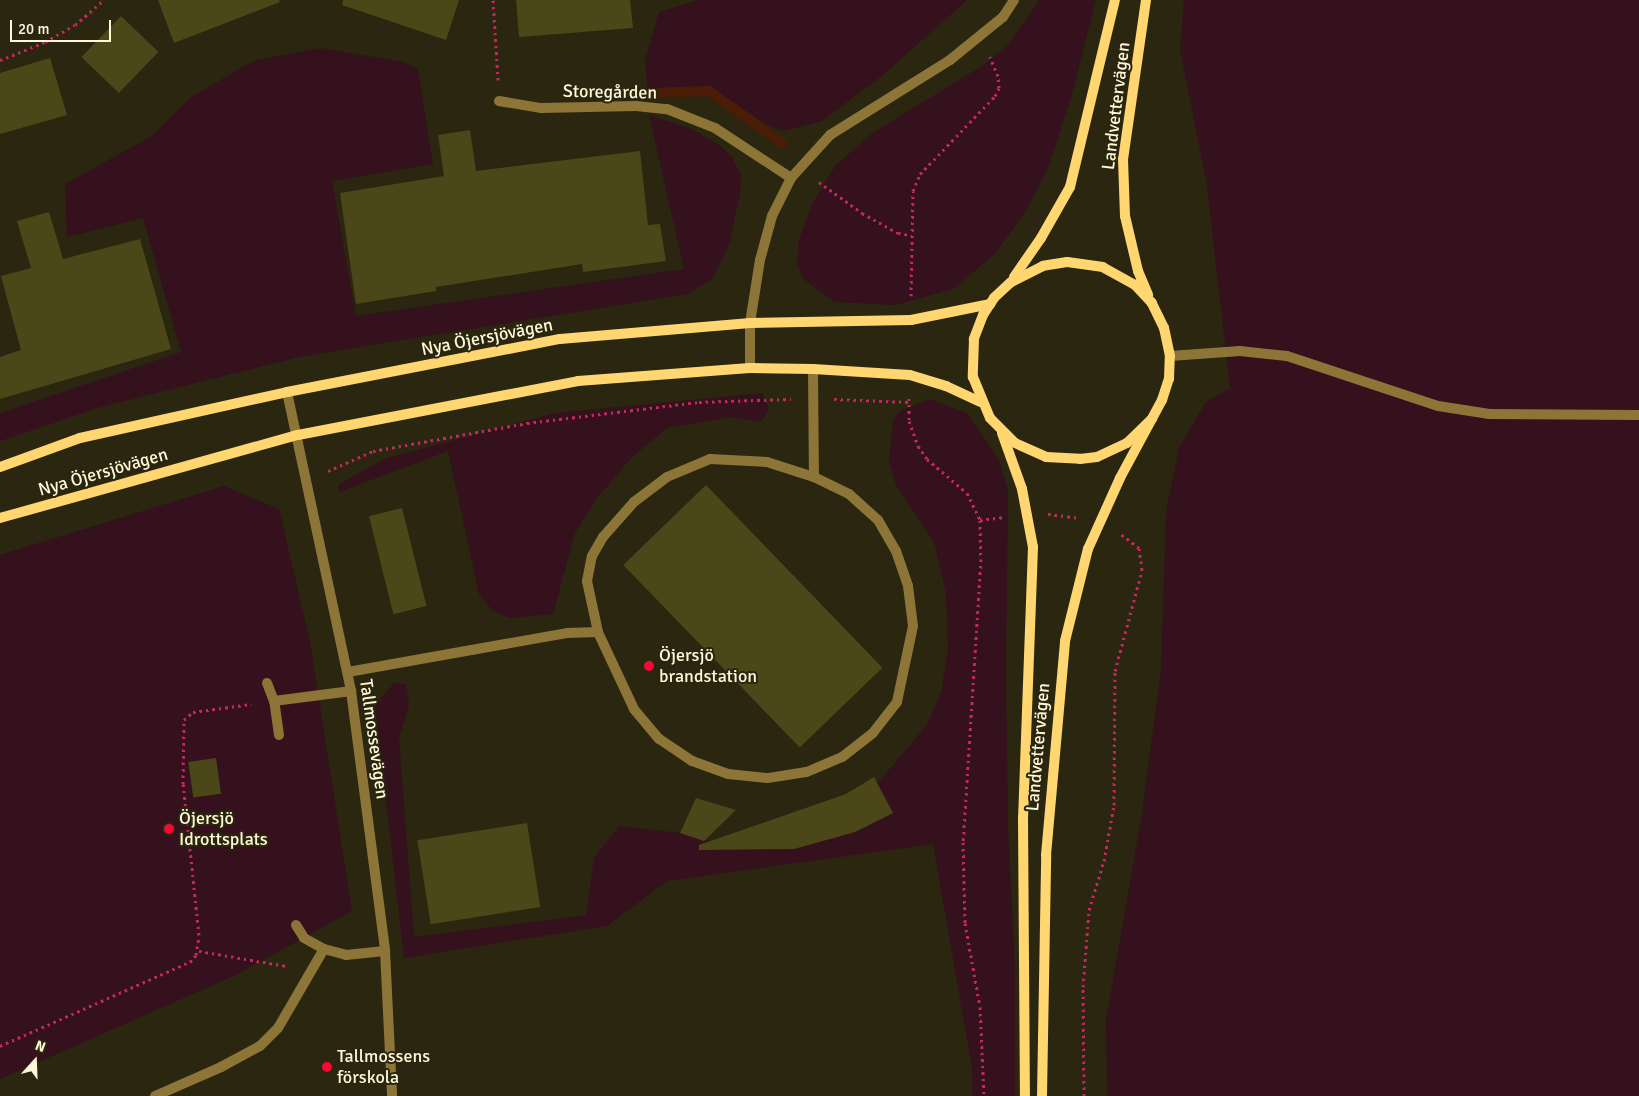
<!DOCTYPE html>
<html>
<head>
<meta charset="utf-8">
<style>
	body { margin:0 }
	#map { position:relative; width:1639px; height:1096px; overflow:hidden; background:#2a260f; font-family:Signika,sans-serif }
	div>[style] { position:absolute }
	.green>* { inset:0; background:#34111d }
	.stream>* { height:10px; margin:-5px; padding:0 5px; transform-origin:5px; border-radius:5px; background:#4b1d07 }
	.building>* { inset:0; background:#4c4719; transform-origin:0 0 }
	.path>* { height:3px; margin-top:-1.5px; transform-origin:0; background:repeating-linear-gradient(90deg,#c32861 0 2.5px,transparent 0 6.5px) }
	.lane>* { height:10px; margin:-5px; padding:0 5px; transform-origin:5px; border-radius:5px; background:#8c7537 }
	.street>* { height:10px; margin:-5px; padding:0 5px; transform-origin:5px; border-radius:5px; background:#8c7537 }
	.secondary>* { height:10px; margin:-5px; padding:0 5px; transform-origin:5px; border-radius:5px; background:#ffd66f }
	.dots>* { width:14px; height:14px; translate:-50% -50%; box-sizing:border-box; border:2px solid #2a260f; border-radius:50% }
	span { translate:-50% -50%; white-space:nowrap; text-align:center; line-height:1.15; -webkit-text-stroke:4px #2a260f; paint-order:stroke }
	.street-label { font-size:18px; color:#fff7d8 }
	.poi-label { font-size:18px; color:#fff7d8 }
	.left { translate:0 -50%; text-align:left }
	.north { position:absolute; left:10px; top:1036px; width:50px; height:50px; -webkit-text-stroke:4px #2a260f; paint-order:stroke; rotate:20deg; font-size:14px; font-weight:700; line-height:20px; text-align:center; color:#fff7d8 }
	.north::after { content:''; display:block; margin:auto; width:18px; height:22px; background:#fff7d8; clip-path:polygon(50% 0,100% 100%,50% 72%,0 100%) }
	.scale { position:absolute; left:10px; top:20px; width:101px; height:22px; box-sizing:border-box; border:2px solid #fff7d8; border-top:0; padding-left:6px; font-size:15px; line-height:18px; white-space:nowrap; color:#fff7d8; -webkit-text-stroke:4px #2a260f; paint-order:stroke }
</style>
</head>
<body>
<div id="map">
	<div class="green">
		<i style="clip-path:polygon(698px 0,967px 0,883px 75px,822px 121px,783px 131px,756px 120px,709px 90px,648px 92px,645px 60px,659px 12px)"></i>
		<i style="clip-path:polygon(1039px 0,1096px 0,1071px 98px,1048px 168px,1025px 212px,995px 254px,953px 289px,895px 305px,835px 302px,803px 279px,797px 263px,799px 240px,812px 204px,836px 165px,874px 132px,982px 66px,1010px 43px)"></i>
		<i style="clip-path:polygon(1184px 0,1639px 0,1639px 1096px,1107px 1096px,1106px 1020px,1141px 819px,1161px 669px,1166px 512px,1179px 448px,1206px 402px,1230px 388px,1207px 186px,1180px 50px)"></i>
		<i style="clip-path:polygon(320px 48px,404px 62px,418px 69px,433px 164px,332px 181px,356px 316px,684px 269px,649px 115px,689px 128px,718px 144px,732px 157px,741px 175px,740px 194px,729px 245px,712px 279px,687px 294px,304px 356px,101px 407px,0 441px,0 413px,181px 352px,143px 218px,67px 237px,65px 184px,152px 136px,190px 98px,253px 61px)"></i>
		<i style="clip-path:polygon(763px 393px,769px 410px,761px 422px,731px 417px,667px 428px,632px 457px,597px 498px,575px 533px,553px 614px,509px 618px,493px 611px,479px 594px,448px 451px,339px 492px,338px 485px,384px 459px,555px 413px)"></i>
		<i style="clip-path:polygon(930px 399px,967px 413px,999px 460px,1008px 491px,1006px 674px,1008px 825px,1015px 968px,1015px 1096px,972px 1096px,972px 1068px,933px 844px,667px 881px,607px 926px,404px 958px,375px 705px,394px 683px,406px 684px,409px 705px,399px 738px,414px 937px,586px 915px,594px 858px,619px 826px,680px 833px,741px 849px,794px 849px,855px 832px,893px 813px,877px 784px,927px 725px,941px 692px,948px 650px,946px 592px,934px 542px,896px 485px,889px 463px,893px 420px,900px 411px)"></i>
		<i style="clip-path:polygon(224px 486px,279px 509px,310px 642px,352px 911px,236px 975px,0 1079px,0 555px)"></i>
	</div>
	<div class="stream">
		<i style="left:652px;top:93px;width:57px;rotate:-2deg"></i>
		<i style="left:709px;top:91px;width:90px;rotate:35.5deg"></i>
	</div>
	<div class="building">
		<i style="clip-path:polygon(158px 0,279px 0,280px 2px,174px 43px)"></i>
		<i style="clip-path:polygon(343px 0,459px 0,446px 40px,342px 5px)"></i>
		<i style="clip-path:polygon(516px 0,630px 0,633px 28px,519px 37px)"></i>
		<i style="left:121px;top:16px;width:52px;height:57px;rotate:44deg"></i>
		<i style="clip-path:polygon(50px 58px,67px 115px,0 134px,0 73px)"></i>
		<i style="clip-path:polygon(470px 130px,476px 171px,640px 151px,648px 225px,660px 224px,666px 261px,583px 272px,582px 264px,436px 287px,436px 291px,356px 304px,340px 193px,444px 176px,438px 135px)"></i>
		<i style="clip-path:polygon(49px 212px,63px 259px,140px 239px,171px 349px,0 399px,0 357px,21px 350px,1px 276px,31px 268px,17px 221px)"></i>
		<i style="left:706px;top:485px;width:254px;height:115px;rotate:46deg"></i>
		<i style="left:402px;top:508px;width:101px;height:34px;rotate:76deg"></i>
		<i style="left:216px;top:758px;width:36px;height:28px;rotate:82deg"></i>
		<i style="clip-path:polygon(874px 777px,893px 813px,855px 832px,794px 849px,699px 850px,699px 845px,846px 794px)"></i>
		<i style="clip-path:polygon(696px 798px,736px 810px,704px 841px,680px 833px)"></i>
		<i style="left:527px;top:823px;width:85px;height:111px;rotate:81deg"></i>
	</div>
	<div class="path">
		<i style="left:493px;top:0;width:80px;rotate:86.4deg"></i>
		<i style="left:0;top:60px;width:48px;rotate:-21.8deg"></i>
		<i style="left:45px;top:42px;width:34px;rotate:-30deg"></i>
		<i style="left:75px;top:25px;width:38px;rotate:-41deg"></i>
		<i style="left:819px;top:182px;width:53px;rotate:35.8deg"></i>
		<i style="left:862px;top:213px;width:41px;rotate:29.1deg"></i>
		<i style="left:898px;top:233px;width:12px;rotate:9deg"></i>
		<i style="left:911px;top:296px;width:105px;rotate:-88.9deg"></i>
		<i style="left:913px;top:191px;width:18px;rotate:-68deg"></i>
		<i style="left:920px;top:174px;width:108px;rotate:-46.1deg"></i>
		<i style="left:995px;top:96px;width:9px;rotate:-63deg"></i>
		<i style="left:999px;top:88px;width:12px;rotate:-95deg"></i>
		<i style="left:998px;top:76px;width:21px;rotate:-113deg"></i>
		<i style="left:909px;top:398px;width:23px;rotate:90deg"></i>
		<i style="left:909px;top:421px;width:27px;rotate:70deg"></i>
		<i style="left:918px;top:446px;width:16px;rotate:55deg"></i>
		<i style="left:927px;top:459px;width:52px;rotate:40.4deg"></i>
		<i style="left:967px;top:493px;width:30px;rotate:64deg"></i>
		<i style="left:980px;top:520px;width:39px;rotate:89deg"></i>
		<i style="left:981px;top:559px;width:284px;rotate:93.6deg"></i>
		<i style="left:963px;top:842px;width:81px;rotate:88.6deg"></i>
		<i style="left:965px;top:923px;width:85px;rotate:79.9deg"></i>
		<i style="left:980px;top:1007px;width:89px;rotate:87.4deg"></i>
		<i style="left:834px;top:399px;width:75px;rotate:2.3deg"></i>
		<i style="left:328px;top:471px;width:49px;rotate:-24deg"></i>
		<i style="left:373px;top:451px;width:157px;rotate:-10.3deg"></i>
		<i style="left:527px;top:423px;width:173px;rotate:-7deg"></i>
		<i style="left:699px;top:402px;width:92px;rotate:-1.9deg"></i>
		<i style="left:1048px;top:514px;width:31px;rotate:7deg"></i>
		<i style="left:980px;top:520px;width:25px;rotate:-7deg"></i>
		<i style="left:199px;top:951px;width:89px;rotate:9.7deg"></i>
		<i style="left:0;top:1046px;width:208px;rotate:-23.9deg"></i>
		<i style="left:190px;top:962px;width:9px;rotate:-49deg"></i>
		<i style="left:196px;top:955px;width:20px;rotate:-81deg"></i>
		<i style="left:199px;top:935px;width:152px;rotate:-96deg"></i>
		<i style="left:183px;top:784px;width:64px;rotate:-89.1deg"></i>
		<i style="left:184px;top:720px;width:12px;rotate:-42deg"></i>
		<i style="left:193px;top:712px;width:59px;rotate:-7.9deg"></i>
		<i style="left:1084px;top:1096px;width:109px;rotate:-90.5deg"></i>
		<i style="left:1083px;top:987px;width:77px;rotate:-85.5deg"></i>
		<i style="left:1089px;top:910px;width:51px;rotate:-73deg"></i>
		<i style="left:1104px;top:861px;width:57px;rotate:-79.9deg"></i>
		<i style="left:1114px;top:805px;width:134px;rotate:-89.6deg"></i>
		<i style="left:1115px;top:671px;width:105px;rotate:-75deg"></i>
		<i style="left:1142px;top:570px;width:22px;rotate:-98deg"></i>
		<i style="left:1139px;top:548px;width:24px;rotate:-142deg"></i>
	</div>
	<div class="lane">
		<i style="left:1170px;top:356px;width:70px;rotate:-4.1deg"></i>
		<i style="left:1240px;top:351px;width:47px;rotate:6.1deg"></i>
		<i style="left:1287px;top:356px;width:159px;rotate:18.3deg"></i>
		<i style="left:1438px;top:406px;width:52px;rotate:8.9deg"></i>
		<i style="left:1489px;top:414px;width:150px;rotate:0.4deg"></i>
		<i style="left:813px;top:369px;width:108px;rotate:89.5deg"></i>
		<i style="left:710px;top:459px;width:57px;rotate:3deg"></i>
		<i style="left:767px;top:462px;width:49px;rotate:17.7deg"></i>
		<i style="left:814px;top:477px;width:39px;rotate:26deg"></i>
		<i style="left:849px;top:494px;width:39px;rotate:42deg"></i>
		<i style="left:878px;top:520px;width:36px;rotate:60deg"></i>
		<i style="left:896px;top:551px;width:37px;rotate:71deg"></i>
		<i style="left:908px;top:586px;width:40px;rotate:82.9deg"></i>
		<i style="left:913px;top:626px;width:78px;rotate:101.9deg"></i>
		<i style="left:897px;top:702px;width:39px;rotate:128deg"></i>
		<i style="left:873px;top:733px;width:39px;rotate:142deg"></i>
		<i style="left:842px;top:757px;width:39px;rotate:157deg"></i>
		<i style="left:806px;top:772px;width:39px;rotate:171deg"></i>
		<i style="left:767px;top:778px;width:39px;rotate:-174deg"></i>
		<i style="left:728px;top:774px;width:38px;rotate:-160deg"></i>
		<i style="left:692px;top:761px;width:40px;rotate:-146deg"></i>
		<i style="left:659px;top:739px;width:39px;rotate:-130deg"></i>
		<i style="left:634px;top:709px;width:85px;rotate:-115.1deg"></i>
		<i style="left:598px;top:632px;width:52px;rotate:-102.2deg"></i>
		<i style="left:587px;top:581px;width:25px;rotate:-79deg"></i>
		<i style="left:592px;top:556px;width:22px;rotate:-60deg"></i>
		<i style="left:603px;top:537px;width:47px;rotate:-48.5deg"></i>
		<i style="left:634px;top:502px;width:41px;rotate:-37.1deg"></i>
		<i style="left:667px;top:477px;width:47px;rotate:-22.7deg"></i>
		<i style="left:348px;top:672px;width:222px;rotate:-10.1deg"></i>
		<i style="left:567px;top:633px;width:31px;rotate:-2deg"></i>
		<i style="left:267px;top:683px;width:19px;rotate:69deg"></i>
		<i style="left:279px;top:735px;width:34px;rotate:-98deg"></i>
		<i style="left:274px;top:701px;width:78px;rotate:-7.4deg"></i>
		<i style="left:296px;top:925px;width:15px;rotate:58deg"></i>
		<i style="left:304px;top:938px;width:23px;rotate:29deg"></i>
		<i style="left:324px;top:949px;width:23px;rotate:15deg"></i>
		<i style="left:346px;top:955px;width:39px;rotate:-6deg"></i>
		<i style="left:155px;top:1096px;width:72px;rotate:-23.7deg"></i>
		<i style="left:221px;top:1067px;width:44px;rotate:-28.3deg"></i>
		<i style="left:260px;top:1046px;width:25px;rotate:-45deg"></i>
		<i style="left:278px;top:1028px;width:91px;rotate:-59.8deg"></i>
	</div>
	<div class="street">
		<i style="left:499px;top:101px;width:43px;rotate:9.5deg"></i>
		<i style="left:541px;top:108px;width:95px;rotate:-1.2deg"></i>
		<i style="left:636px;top:106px;width:31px;rotate:6deg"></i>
		<i style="left:667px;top:109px;width:52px;rotate:21.6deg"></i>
		<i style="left:715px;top:128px;width:91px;rotate:33.3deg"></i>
		<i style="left:750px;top:368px;width:45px;rotate:-90deg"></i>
		<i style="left:750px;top:323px;width:64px;rotate:-81deg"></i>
		<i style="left:760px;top:260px;width:46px;rotate:-74.7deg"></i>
		<i style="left:772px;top:216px;width:42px;rotate:-63.4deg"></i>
		<i style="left:791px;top:178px;width:58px;rotate:-47.8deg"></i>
		<i style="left:830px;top:135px;width:142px;rotate:-32deg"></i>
		<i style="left:950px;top:60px;width:68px;rotate:-39.1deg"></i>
		<i style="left:1003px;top:17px;width:20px;rotate:-57deg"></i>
		<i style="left:287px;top:392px;width:306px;rotate:77.9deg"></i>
		<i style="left:351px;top:691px;width:262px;rotate:82.5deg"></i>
		<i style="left:385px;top:951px;width:145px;rotate:87.2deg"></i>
	</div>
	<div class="secondary">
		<i style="left:1146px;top:0;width:161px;rotate:98.2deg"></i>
		<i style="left:1123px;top:159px;width:57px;rotate:88deg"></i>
		<i style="left:1125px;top:216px;width:57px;rotate:76.7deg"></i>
		<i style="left:1138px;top:271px;width:26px;rotate:67deg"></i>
		<i style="left:1014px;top:277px;width:47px;rotate:-55.3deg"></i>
		<i style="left:1041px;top:238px;width:59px;rotate:-60.4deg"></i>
		<i style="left:1070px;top:187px;width:192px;rotate:-76.5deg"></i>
		<i style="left:1002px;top:433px;width:59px;rotate:70.3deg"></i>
		<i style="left:1022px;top:489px;width:59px;rotate:79.3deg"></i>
		<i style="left:1033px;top:547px;width:271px;rotate:92.1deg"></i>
		<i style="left:1023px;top:818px;width:278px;rotate:89.6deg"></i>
		<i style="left:0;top:467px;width:85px;rotate:-19.9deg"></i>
		<i style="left:80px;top:438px;width:212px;rotate:-12.5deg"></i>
		<i style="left:287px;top:392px;width:278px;rotate:-11deg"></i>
		<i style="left:560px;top:339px;width:191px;rotate:-4.8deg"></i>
		<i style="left:750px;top:323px;width:161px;rotate:-1.1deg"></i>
		<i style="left:911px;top:320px;width:81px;rotate:-11.4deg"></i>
		<i style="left:0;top:518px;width:309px;rotate:-15.6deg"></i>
		<i style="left:298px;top:435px;width:285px;rotate:-10.9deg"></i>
		<i style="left:578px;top:381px;width:172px;rotate:-4.3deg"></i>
		<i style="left:750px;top:368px;width:63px;rotate:0.9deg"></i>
		<i style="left:813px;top:369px;width:97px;rotate:3.5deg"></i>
		<i style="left:910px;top:375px;width:38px;rotate:17deg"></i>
		<i style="left:946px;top:386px;width:38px;rotate:25deg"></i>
		<i style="left:1042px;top:1096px;width:241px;rotate:-89deg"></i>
		<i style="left:1046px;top:855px;width:215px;rotate:-84.9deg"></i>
		<i style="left:1065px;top:641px;width:95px;rotate:-76deg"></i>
		<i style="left:1088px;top:549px;width:78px;rotate:-65.7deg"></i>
		<i style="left:1120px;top:478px;width:89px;rotate:-61.7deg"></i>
		<i style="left:1162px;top:400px;width:22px;rotate:-72deg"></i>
		<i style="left:1169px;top:379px;width:23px;rotate:-88deg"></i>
		<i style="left:1170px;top:356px;width:29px;rotate:-102deg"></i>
		<i style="left:1164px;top:328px;width:28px;rotate:-116deg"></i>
		<i style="left:1152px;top:303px;width:25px;rotate:-133deg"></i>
		<i style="left:1135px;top:285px;width:37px;rotate:-151deg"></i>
		<i style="left:1103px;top:267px;width:36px;rotate:-172deg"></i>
		<i style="left:1067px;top:262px;width:24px;rotate:171deg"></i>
		<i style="left:1043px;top:266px;width:36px;rotate:153deg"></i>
		<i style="left:1011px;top:282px;width:23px;rotate:137deg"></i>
		<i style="left:994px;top:298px;width:20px;rotate:123deg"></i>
		<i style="left:983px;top:315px;width:26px;rotate:111deg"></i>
		<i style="left:974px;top:339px;width:38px;rotate:92deg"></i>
		<i style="left:973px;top:377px;width:44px;rotate:67.5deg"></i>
		<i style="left:990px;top:418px;width:35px;rotate:45deg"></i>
		<i style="left:1015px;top:443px;width:34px;rotate:24deg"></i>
		<i style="left:1046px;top:457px;width:34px;rotate:3deg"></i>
		<i style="left:1080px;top:459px;width:17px;rotate:-7deg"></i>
		<i style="left:1097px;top:457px;width:33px;rotate:-25deg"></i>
		<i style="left:1127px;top:443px;width:35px;rotate:-44deg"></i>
	</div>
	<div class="dots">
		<i style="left:649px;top:666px;background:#ff0437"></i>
		<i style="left:169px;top:829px;background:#ff0437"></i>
		<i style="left:327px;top:1067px;background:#ff0437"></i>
	</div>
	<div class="street-label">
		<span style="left:610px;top:92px;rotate:1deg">Storegården</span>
		<span style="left:1116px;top:106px;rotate:-83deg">Landvettervägen</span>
		<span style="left:487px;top:337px;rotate:-11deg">Nya Öjersjövägen</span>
		<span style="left:103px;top:472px;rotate:-16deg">Nya Öjersjövägen</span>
		<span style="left:374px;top:739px;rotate:82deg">Tallmossevägen</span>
		<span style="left:1038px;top:747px;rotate:-85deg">Landvettervägen</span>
	</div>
	<div class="poi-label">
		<span class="left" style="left:659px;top:666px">Öjersjö<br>brandstation</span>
		<span class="left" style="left:179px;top:829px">Öjersjö<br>Idrottsplats</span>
		<span class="left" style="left:337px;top:1067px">Tallmossens<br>förskola</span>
	</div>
	<div class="north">N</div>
	<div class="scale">20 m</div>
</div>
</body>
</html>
